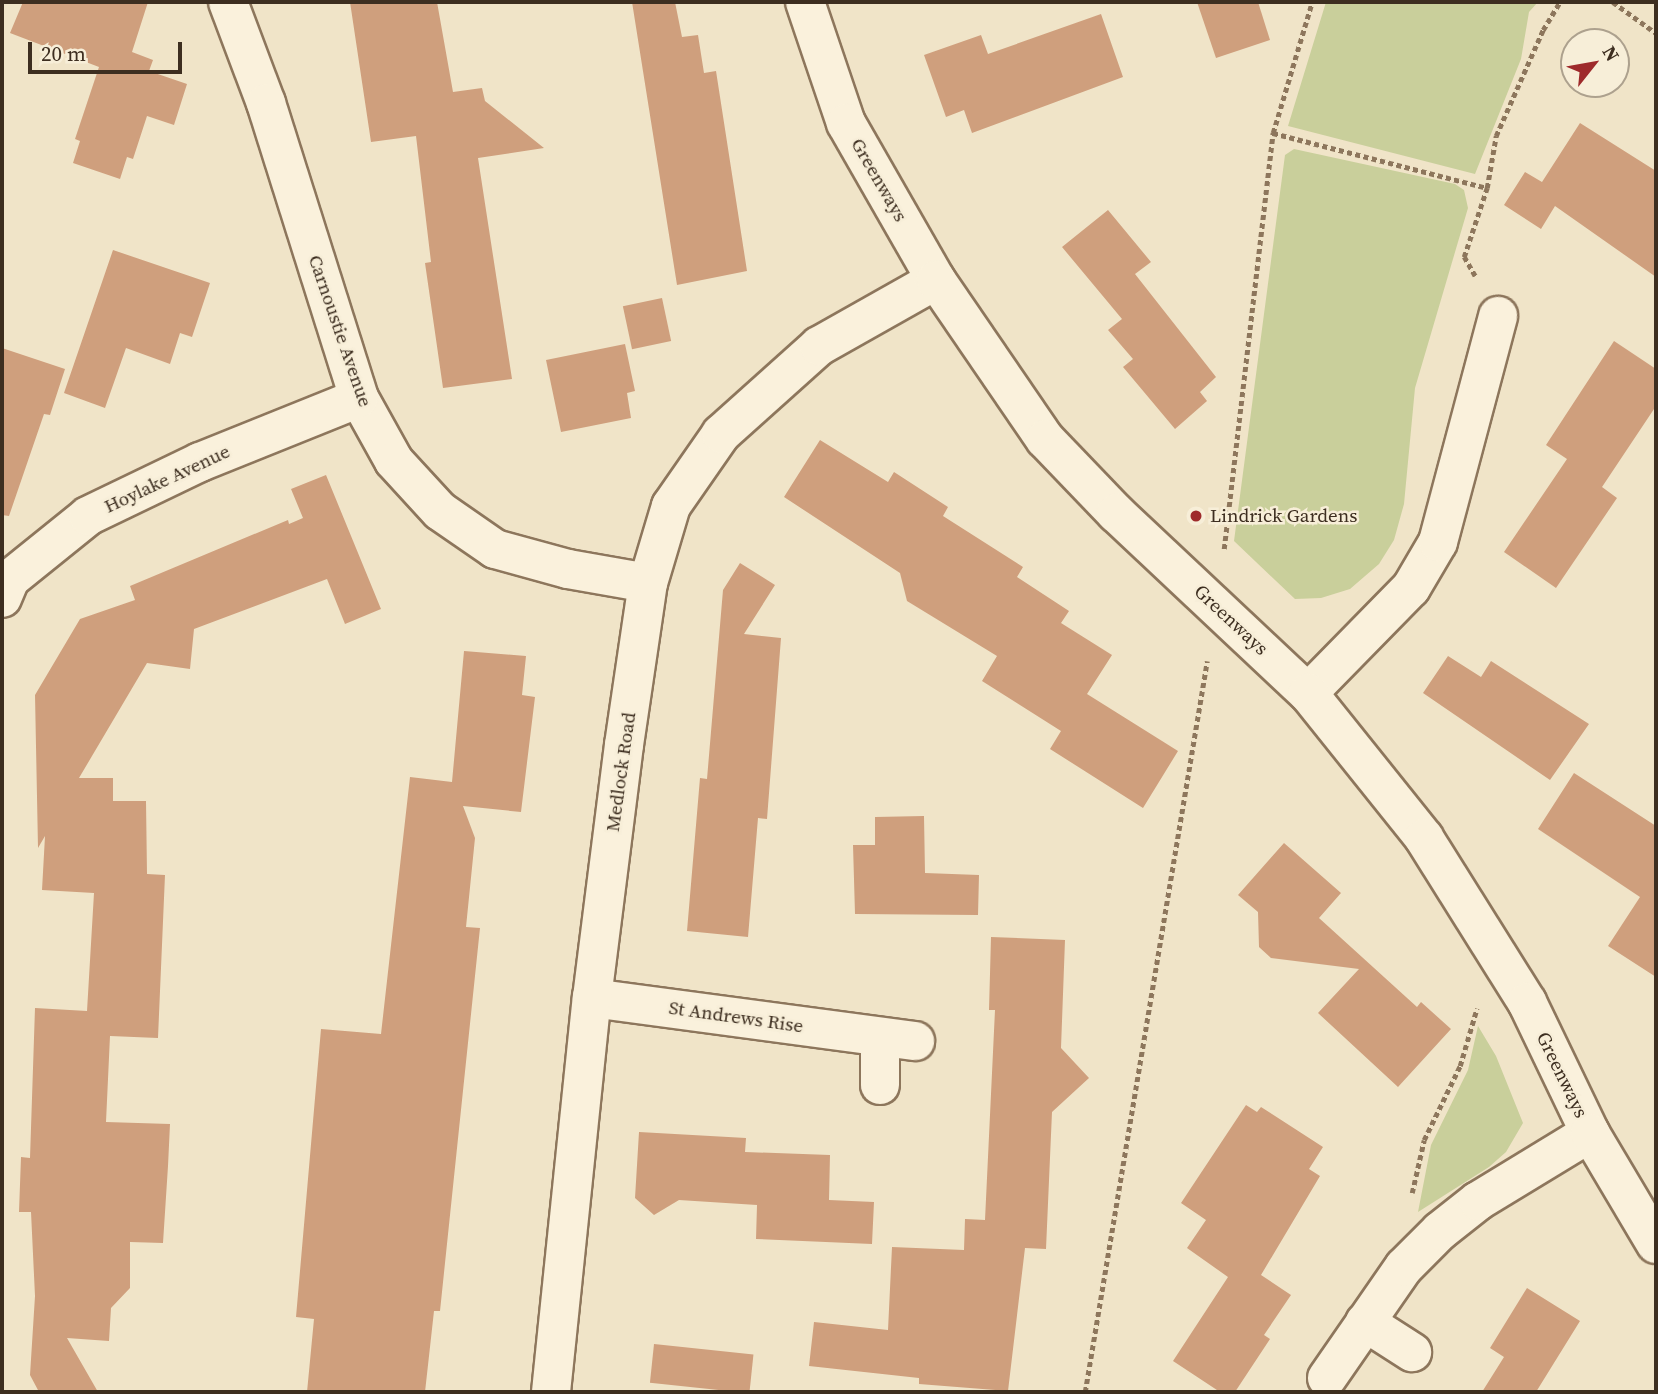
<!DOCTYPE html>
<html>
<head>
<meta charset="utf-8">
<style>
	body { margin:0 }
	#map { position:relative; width:1658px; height:1394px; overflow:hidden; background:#f0e4c8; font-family:"Source Serif 4",serif }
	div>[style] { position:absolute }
	.green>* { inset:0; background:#c9cf9b }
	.building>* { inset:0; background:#cf9f7d; transform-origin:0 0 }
	.path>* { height:4.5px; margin-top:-2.25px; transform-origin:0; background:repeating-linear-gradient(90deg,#8d765c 0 5px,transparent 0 8.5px) }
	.roads { filter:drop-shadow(2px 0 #8d765c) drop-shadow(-2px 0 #8d765c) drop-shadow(0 2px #8d765c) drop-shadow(0 -2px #8d765c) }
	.street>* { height:38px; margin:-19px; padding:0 19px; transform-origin:19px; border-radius:19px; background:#faf1dc }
	.secondary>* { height:38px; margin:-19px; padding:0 19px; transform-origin:19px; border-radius:19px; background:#faf1dc }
	.dots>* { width:19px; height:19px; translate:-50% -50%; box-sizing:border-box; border:4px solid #f7eed8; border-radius:50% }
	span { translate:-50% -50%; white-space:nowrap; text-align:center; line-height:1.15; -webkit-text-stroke:5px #f7eed8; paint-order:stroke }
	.street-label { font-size:19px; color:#3d2e20 }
	.poi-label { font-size:19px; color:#3d2e20 }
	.left { translate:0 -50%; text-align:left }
	.frame { position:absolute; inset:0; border:4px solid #3d2e20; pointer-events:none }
	.north { position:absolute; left:1560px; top:28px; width:70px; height:70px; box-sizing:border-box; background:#f7eed8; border:2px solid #ada18e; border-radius:50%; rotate:59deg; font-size:19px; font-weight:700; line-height:28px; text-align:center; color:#3d2e20 }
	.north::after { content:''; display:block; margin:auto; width:24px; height:32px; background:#9e2a2b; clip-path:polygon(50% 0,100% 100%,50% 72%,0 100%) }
	.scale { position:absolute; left:28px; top:42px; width:154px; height:32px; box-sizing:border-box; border:4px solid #3d2e20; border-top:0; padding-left:9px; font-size:21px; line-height:24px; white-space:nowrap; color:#3d2e20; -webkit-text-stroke:5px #f7eed8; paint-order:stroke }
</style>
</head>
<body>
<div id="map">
	<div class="green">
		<i style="clip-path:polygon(1326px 2px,1538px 2px,1529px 12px,1521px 59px,1475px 174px,1288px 126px)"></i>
		<i style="clip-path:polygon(1294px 149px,1455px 184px,1464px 190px,1468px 208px,1415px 388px,1404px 504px,1394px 540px,1379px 564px,1350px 589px,1321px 598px,1295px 599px,1234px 541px,1285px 155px)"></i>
		<i style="clip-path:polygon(1478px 1026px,1496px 1056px,1523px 1123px,1506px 1152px,1489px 1167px,1418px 1212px,1431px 1145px,1468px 1070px)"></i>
	</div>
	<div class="building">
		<i style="clip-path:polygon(23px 2px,148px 2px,132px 52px,153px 60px,149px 71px,187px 84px,174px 125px,147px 116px,133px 159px,127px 157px,120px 179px,73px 163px,80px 141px,75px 139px,99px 67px,10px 33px)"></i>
		<i style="clip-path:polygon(350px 2px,437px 2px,453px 92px,482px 88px,485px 101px,544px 148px,478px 158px,512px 379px,443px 388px,425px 263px,431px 262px,416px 136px,371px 142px)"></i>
		<i style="clip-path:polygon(632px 2px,675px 2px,682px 37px,698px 35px,704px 73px,716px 71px,747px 271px,677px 285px)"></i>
		<i style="clip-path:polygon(1197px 2px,1258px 2px,1270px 40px,1216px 58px)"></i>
		<i style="clip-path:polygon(1101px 14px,1123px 77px,972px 133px,964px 110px,946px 117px,924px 55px,981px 35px,988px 54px)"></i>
		<i style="clip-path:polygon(1580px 123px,1656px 171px,1656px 277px,1555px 206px,1541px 229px,1504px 205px,1525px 172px,1542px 182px)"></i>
		<i style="clip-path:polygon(1108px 210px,1151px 262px,1135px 274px,1216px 377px,1200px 392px,1207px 401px,1175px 429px,1123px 367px,1133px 359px,1108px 330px,1122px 319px,1062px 247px)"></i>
		<i style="clip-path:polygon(113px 250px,210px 283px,192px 337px,180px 333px,170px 364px,126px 348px,105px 408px,64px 393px)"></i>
		<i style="left:662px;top:298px;width:44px;height:40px;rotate:78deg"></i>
		<i style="clip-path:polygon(1614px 341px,1656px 369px,1656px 406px,1602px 487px,1617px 498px,1556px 588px,1504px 552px,1567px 459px,1546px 445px)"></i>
		<i style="clip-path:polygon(625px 344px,635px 391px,627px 393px,631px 418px,561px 432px,546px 360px)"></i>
		<i style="clip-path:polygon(2px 348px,65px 369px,50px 415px,44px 414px,9px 516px,2px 515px)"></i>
		<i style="clip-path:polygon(820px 440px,888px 482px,894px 472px,948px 507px,943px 516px,1023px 567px,1017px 577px,1069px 611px,1061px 623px,1112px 655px,1087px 694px,1178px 751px,1143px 808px,1050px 749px,1061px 731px,982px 681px,997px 656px,907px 601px,900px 573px,784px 497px)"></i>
		<i style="clip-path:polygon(326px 475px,381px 609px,345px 624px,327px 579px,194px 629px,190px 669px,147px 663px,79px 778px,113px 778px,113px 801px,146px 801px,147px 874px,165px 875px,158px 1038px,110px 1036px,106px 1122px,170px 1124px,168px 1166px,163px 1243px,130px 1242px,130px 1288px,111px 1308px,109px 1341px,67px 1338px,98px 1392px,39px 1392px,30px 1375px,35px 1296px,31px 1212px,19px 1212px,21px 1157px,30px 1158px,35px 1008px,87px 1011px,94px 893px,42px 890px,45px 836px,38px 848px,35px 695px,80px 619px,135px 600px,130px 586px,288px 520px,289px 524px,303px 518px,291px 489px)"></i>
		<i style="clip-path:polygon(740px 563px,775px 585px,744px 634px,781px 638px,767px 819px,758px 818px,748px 937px,687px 931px,700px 778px,707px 779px,723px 590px)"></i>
		<i style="clip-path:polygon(464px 651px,526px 656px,522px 695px,535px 697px,521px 812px,463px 806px,475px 838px,466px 927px,480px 928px,440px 1311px,434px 1311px,425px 1392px,307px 1392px,314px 1319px,296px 1317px,321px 1029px,381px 1034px,410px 777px,452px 782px)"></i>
		<i style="clip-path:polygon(1448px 656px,1481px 677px,1491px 661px,1589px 724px,1550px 780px,1423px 693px)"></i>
		<i style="clip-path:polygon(1574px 773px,1656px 826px,1656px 977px,1608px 946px,1640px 897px,1538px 829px)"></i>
		<i style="clip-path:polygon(924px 816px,925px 873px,979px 875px,978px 915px,855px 914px,853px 845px,875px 845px,875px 817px)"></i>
		<i style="clip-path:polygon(1284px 843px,1341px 893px,1319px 918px,1417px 1007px,1421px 1002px,1451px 1029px,1398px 1087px,1318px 1013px,1359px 969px,1271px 958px,1259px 947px,1258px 912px,1238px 895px)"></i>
		<i style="clip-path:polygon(991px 937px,1065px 940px,1061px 1048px,1089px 1078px,1052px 1112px,1046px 1249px,1025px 1248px,1008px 1391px,919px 1384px,919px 1378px,809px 1366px,814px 1322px,888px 1330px,892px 1247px,964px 1250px,965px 1219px,985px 1220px,995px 1010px,989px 1010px)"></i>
		<i style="clip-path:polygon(1246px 1105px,1257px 1112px,1261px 1107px,1323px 1147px,1309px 1169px,1320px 1176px,1261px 1275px,1291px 1295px,1264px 1335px,1270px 1339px,1235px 1392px,1220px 1392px,1173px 1361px,1228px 1277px,1187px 1248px,1206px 1220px,1181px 1203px)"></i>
		<i style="clip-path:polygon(639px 1132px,746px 1138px,745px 1152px,830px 1155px,829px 1200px,874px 1202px,872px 1244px,756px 1239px,757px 1205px,679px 1200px,654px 1215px,635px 1198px)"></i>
		<i style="clip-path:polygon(1527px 1288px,1580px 1321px,1536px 1392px,1482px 1392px,1504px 1357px,1490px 1348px)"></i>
		<i style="left:654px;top:1344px;width:100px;height:39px;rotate:6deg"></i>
	</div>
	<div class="path">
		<i style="left:1613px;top:2px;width:53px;rotate:35.8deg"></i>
		<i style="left:1273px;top:133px;width:221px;rotate:14.4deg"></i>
		<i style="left:1475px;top:276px;width:22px;rotate:-120deg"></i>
		<i style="left:1464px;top:257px;width:73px;rotate:-71.6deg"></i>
		<i style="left:1487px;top:188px;width:53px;rotate:-80.2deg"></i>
		<i style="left:1496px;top:136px;width:116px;rotate:-66.1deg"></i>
		<i style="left:1543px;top:30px;width:33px;rotate:-59deg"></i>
		<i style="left:1224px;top:549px;width:419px;rotate:-83.3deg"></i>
		<i style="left:1273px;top:133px;width:137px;rotate:-73.4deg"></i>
		<i style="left:1412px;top:1193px;width:54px;rotate:-77.2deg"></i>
		<i style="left:1424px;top:1140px;width:82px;rotate:-64.1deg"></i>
		<i style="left:1460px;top:1066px;width:60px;rotate:-73.7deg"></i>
		<i style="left:1085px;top:1392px;width:741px;rotate:-80.52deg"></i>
	</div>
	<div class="roads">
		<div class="street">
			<i style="left:228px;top:2px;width:108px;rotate:69.4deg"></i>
			<i style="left:266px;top:103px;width:309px;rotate:72.5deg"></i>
			<i style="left:359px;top:398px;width:72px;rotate:60.9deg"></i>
			<i style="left:394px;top:461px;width:68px;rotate:47.4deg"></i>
			<i style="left:440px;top:511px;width:67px;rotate:34.6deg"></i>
			<i style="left:495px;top:549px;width:76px;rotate:15.3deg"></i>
			<i style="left:568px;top:569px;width:81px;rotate:9.9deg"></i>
			<i style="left:2px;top:598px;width:21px;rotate:-67deg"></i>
			<i style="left:10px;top:579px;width:100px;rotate:-38.9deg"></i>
			<i style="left:88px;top:516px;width:124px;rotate:-25.7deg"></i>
			<i style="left:200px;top:462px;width:171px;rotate:-21.9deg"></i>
			<i style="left:1308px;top:693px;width:147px;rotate:-45.6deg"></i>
			<i style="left:1411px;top:588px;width:53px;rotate:-59.6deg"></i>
			<i style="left:1438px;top:542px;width:234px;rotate:-75.1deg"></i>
			<i style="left:592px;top:998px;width:326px;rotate:7.6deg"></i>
			<i style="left:880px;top:1085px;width:48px;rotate:-90deg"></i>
			<i style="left:1365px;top:1322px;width:56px;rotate:32.6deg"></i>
			<i style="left:1327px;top:1378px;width:135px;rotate:-55.3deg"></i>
			<i style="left:1404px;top:1267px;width:51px;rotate:-45deg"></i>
			<i style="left:1440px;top:1231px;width:48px;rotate:-38.3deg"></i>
			<i style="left:1478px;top:1201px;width:131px;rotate:-31.3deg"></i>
			<i style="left:551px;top:1392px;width:396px;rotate:-84.1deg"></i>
			<i style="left:592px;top:998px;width:255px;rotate:-82.8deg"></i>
			<i style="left:624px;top:745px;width:164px;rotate:-81.6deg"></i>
			<i style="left:648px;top:583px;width:80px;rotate:-73.4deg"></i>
			<i style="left:671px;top:506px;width:88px;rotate:-55.2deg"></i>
			<i style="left:721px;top:434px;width:132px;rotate:-41.9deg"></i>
			<i style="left:819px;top:346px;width:134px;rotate:-29.4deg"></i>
		</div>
		<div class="secondary">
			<i style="left:805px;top:2px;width:128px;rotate:71.3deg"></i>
			<i style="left:846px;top:123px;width:181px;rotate:60.2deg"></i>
			<i style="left:936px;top:280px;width:193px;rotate:55.6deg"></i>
			<i style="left:1045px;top:439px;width:103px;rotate:46.2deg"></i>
			<i style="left:1116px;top:513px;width:263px;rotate:43.2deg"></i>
			<i style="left:1308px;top:693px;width:186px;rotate:51.3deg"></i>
			<i style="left:1424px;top:838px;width:194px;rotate:57.9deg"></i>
			<i style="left:1527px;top:1002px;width:145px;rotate:64.3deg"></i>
			<i style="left:1590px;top:1133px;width:129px;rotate:59.3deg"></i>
		</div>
	</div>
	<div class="dots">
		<i style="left:1196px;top:516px;background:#9e2a2b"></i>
	</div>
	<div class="street-label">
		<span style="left:879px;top:180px;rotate:60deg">Greenways</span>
		<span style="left:340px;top:331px;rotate:71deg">Carnoustie Avenue</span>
		<span style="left:167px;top:479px;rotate:-25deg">Hoylake Avenue</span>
		<span style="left:1231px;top:620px;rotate:43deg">Greenways</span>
		<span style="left:621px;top:772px;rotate:-82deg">Medlock Road</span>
		<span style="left:736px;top:1017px;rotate:8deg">St Andrews Rise</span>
		<span style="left:1562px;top:1075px;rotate:64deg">Greenways</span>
	</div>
	<div class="poi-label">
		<span class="left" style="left:1210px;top:516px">Lindrick Gardens</span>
	</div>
	<div class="frame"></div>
	<div class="north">N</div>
	<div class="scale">20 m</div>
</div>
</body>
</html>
